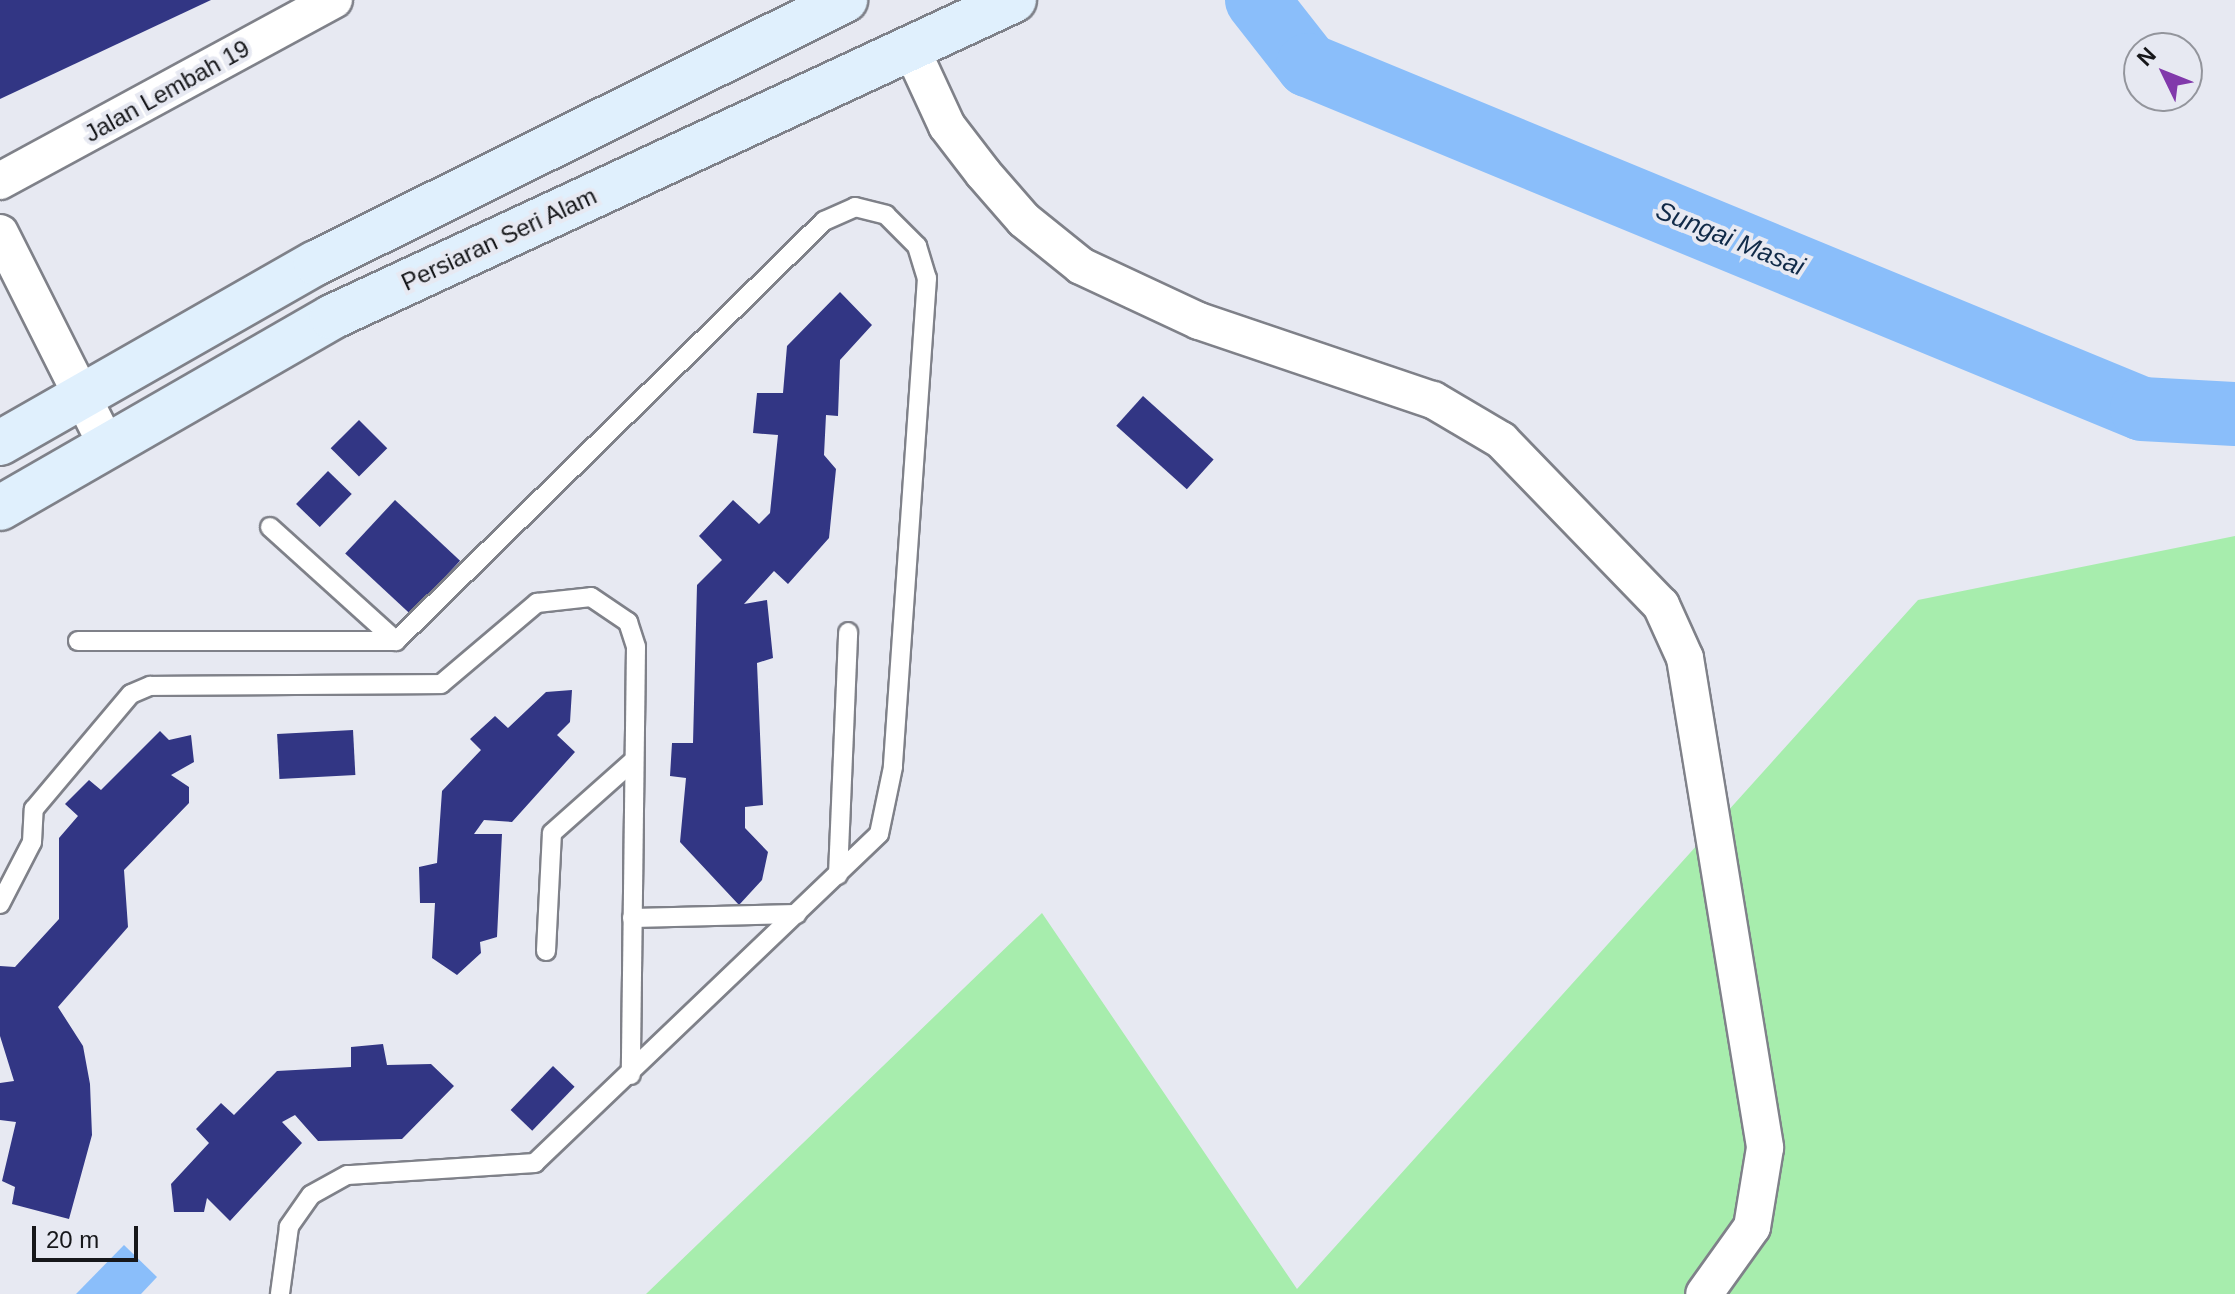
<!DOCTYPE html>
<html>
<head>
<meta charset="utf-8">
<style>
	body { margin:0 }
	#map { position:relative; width:2235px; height:1294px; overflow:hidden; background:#e7e9f2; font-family:Arial,sans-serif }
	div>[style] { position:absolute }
	.green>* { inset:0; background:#a7edad }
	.water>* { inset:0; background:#8abefa }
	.river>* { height:64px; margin:-32px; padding:0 32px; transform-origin:32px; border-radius:32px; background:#8abefa }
	.building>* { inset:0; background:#323684; transform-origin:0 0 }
	.roads { filter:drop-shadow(2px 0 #7f8189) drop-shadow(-2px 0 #7f8189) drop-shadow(0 2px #7f8189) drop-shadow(0 -2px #7f8189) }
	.service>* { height:18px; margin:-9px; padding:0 9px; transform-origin:9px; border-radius:9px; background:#fff }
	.minor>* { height:36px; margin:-18px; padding:0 18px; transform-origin:18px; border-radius:18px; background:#fff }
	.secondary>* { height:44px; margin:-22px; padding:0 22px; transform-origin:22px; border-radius:22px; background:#e0f0fd }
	span { translate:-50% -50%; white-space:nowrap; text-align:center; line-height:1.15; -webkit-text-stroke:8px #e7e9f2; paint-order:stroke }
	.street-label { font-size:24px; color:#16171a }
	.water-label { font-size:26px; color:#102a48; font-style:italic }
	.north { position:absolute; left:2123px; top:32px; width:80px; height:80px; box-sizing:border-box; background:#e7e9f2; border:2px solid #93959c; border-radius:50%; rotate:313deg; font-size:22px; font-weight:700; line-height:32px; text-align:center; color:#16171a }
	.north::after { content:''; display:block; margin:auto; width:28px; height:36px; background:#8139ab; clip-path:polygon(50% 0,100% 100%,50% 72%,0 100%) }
	.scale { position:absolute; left:32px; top:1226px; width:106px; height:36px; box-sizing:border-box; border:4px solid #16171a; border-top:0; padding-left:10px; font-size:24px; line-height:28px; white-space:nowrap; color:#16171a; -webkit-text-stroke:6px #e7e9f2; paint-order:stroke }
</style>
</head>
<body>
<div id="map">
	<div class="green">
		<i style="clip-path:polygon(2235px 536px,2235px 1294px,646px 1294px,1042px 913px,1297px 1289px,1918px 600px)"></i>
	</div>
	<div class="water">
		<i style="clip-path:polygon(124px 1245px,157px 1277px,141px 1294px,76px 1294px)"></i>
	</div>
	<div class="river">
		<i style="left:1257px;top:0;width:83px;rotate:51.9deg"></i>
		<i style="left:1308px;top:65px;width:902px;rotate:22.41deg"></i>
		<i style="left:2142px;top:409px;width:93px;rotate:3.1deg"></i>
	</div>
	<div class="building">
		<i style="clip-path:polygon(0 0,211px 0,0 99px)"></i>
		<i style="clip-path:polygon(840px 292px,872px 325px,840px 360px,838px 416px,826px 415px,824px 455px,836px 469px,829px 538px,788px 584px,774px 571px,744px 604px,767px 600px,773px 658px,757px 663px,763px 805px,745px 807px,745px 828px,768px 852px,762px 880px,739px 905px,680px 842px,686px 778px,670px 776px,672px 743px,693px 743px,697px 585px,722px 560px,699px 536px,733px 500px,759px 524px,770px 513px,778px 435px,753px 433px,757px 393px,783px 393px,787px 346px)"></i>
		<i style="left:1143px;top:396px;width:95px;height:40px;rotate:42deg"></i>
		<i style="left:359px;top:420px;width:40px;height:40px;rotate:45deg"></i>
		<i style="left:328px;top:471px;width:33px;height:46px;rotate:44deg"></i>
		<i style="left:395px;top:500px;width:89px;height:73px;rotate:43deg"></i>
		<i style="clip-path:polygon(572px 690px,570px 722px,557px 735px,575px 752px,512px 822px,484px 820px,474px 834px,502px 834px,497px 937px,480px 942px,481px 953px,457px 975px,432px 958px,435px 903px,420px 903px,419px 867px,437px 863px,442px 791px,481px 750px,470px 739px,495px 716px,508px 728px,546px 692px)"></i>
		<i style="left:353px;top:730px;width:45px;height:76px;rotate:87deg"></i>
		<i style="clip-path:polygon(160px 731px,169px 740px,191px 735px,194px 762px,171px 775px,189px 787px,189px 803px,124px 870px,128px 927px,58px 1007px,83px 1046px,90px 1084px,92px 1135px,69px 1219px,12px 1204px,15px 1187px,2px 1181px,16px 1122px,0 1120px,0 1083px,14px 1081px,0 1036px,0 966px,15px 967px,59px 919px,59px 838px,78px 816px,65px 804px,89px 780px,101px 790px)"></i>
		<i style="clip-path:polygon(383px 1044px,387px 1065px,431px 1064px,454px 1086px,402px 1139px,318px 1141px,295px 1115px,282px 1122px,302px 1143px,230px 1221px,207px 1198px,204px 1212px,174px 1212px,171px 1184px,209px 1143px,196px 1129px,221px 1103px,234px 1115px,277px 1071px,351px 1067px,351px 1047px)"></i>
		<i style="left:553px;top:1066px;width:30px;height:61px;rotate:44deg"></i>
	</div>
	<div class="roads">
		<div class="service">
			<i style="left:270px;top:527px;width:170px;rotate:42.1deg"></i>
			<i style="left:78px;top:641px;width:318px"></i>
			<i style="left:396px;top:641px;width:600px;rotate:-44.46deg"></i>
			<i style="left:824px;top:221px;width:34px;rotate:-24deg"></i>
			<i style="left:855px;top:207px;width:32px;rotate:14deg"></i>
			<i style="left:886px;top:215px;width:44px;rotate:45deg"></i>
			<i style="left:917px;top:246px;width:34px;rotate:73deg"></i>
			<i style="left:927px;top:278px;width:490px;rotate:94deg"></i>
			<i style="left:893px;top:767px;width:68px;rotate:101.8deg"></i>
			<i style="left:879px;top:834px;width:476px;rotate:136.3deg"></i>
			<i style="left:535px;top:1163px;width:188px;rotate:176.3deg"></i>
			<i style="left:347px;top:1175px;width:41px;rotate:150.9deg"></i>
			<i style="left:311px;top:1195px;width:39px;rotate:125deg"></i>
			<i style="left:289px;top:1227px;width:68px;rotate:97.7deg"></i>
			<i style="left:838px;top:875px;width:243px;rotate:-87.6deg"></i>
			<i style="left:0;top:904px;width:70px;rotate:-62.7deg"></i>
			<i style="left:32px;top:842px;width:33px;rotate:-87deg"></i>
			<i style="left:34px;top:809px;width:150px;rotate:-49.9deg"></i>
			<i style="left:131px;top:694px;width:21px;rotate:-23deg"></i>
			<i style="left:150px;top:686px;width:291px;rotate:-0.4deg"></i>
			<i style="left:441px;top:684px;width:126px;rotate:-40.2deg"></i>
			<i style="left:537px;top:603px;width:54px;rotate:-6.3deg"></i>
			<i style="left:591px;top:597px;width:45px;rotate:34deg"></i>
			<i style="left:628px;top:622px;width:26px;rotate:72deg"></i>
			<i style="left:636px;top:647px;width:428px;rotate:90.7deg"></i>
			<i style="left:632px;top:918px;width:165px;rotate:-1.4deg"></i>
			<i style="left:546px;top:951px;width:118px;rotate:-87.1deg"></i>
			<i style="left:552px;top:833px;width:108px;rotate:-41.6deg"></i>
		</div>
		<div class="minor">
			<i style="left:910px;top:46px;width:88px;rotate:65.2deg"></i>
			<i style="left:947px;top:126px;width:59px;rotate:52.5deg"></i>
			<i style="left:983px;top:173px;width:62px;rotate:48.9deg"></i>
			<i style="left:1024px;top:220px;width:73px;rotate:38.9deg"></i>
			<i style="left:1081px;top:266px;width:130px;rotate:25deg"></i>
			<i style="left:1199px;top:321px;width:247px;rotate:18.7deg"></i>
			<i style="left:1433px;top:400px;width:79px;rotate:30.5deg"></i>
			<i style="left:1501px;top:440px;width:230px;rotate:45.9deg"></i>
			<i style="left:1661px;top:605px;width:58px;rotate:65.6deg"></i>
			<i style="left:1685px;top:658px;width:496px;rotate:80.7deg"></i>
			<i style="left:1765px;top:1148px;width:80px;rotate:99.3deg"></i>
			<i style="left:1752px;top:1227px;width:82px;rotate:125.6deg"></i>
			<i style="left:0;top:181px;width:380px;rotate:-28.5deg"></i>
			<i style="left:0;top:233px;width:236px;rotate:63.3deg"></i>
		</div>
		<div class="secondary">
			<i style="left:0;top:443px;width:364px;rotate:-29.7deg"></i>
			<i style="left:316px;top:263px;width:591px;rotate:-26.43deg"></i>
			<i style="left:0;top:508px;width:383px;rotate:-29.9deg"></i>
			<i style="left:332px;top:317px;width:752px;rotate:-24.93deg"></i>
		</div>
	</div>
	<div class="street-label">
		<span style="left:167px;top:91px;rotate:-29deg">Jalan Lembah 19</span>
		<span style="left:499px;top:239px;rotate:-25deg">Persiaran Seri Alam</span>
	</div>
	<div class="water-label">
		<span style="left:1730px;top:239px;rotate:22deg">Sungai Masai</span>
	</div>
	<div class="north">N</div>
	<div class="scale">20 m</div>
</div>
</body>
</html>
